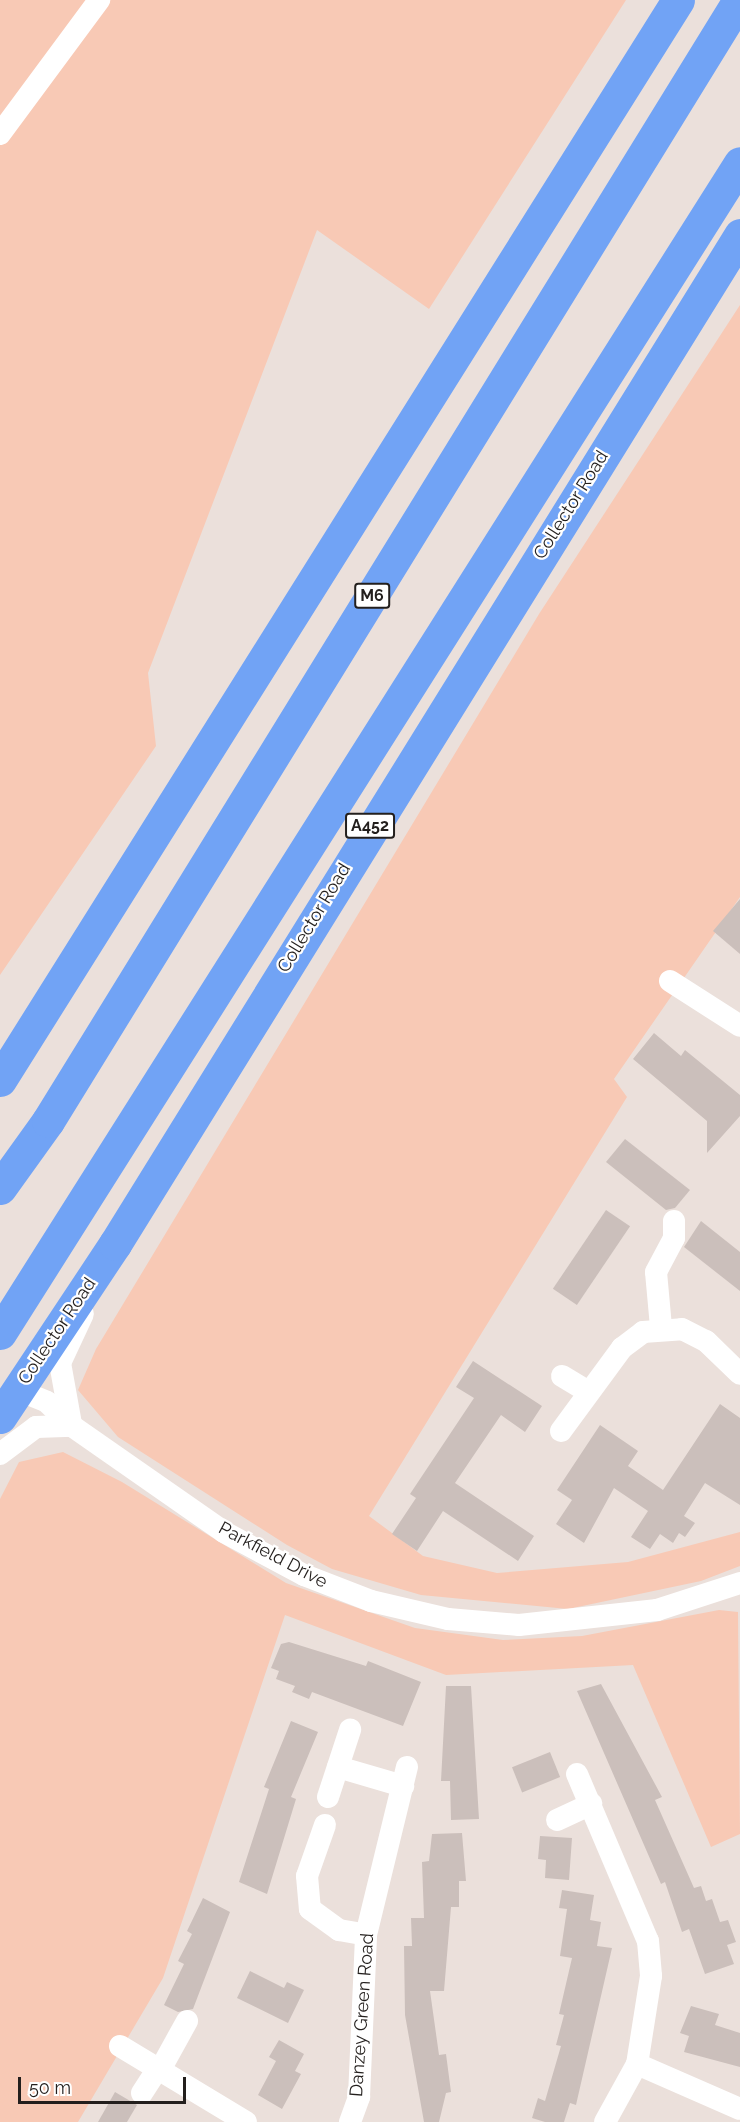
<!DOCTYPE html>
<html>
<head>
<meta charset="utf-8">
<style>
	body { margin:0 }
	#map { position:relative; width:740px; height:2122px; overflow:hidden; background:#ebe0db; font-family:Raleway,sans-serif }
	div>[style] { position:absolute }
	.green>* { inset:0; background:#f8c9b5 }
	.building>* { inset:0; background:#cbbfbb; transform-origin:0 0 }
	.minor>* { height:22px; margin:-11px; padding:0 11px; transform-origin:11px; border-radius:11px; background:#fff }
	.highway>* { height:33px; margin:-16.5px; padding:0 16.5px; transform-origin:16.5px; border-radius:16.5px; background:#71a3f5 }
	span { translate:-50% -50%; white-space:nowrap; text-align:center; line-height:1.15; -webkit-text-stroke:4.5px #fff; paint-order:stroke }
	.shield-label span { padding:2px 4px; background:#fff; border:2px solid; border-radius:4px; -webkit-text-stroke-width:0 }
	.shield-label { font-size:16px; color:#231f1d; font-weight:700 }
	.street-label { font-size:18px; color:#231f1d }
	.scale { position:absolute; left:18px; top:2077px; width:168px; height:27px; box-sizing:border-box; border:3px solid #231f1d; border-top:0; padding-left:8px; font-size:18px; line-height:21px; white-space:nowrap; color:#231f1d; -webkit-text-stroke:4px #fff; paint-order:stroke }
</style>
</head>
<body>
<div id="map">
	<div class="green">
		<i style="clip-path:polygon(0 0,626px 0,429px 309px,317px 230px,148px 673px,156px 746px,0 975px)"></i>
		<i style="clip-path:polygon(740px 305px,740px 897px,614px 1079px,627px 1097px,369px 1516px,423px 1556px,497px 1573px,628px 1562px,740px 1532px,740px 1566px,701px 1581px,568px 1609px,421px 1595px,332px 1569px,287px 1545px,118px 1437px,78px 1390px,96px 1349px,539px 614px)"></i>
		<i style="clip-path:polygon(63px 1452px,122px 1482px,286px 1583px,415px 1628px,503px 1640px,582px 1636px,719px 1610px,738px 1612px,740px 1834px,711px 1847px,633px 1665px,446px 1675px,285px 1615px,163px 1978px,78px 2122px,0 2122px,0 1499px,19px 1462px)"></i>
	</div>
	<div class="building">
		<i style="clip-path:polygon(740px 899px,740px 954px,713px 931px)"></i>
		<i style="clip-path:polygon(654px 1033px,681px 1056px,685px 1050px,740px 1095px,740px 1116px,707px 1153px,707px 1121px,633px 1059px)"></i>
		<i style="clip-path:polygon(625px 1139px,690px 1190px,675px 1208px,666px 1210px,606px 1162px)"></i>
		<i style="left:606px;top:1210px;width:29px;height:95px;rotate:34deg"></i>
		<i style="clip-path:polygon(701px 1221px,740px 1252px,740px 1291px,684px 1247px)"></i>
		<i style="clip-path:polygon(473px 1361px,542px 1406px,525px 1432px,501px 1415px,455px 1483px,534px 1536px,518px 1561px,443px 1511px,417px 1551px,392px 1534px,416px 1498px,410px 1494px,474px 1398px,456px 1387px)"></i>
		<i style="clip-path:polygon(720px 1404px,740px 1418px,740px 1505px,705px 1483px,684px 1516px,695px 1523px,685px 1537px,679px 1533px,673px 1543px,660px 1534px,650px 1549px,631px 1537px,648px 1511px,614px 1488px,584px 1543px,556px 1524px,572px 1500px,557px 1490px,600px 1425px,638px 1451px,628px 1466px,663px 1490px)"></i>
		<i style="clip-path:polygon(289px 1642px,366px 1666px,368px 1661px,421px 1682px,403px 1726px,312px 1692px,309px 1699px,292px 1692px,295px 1686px,276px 1679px,279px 1671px,271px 1668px,281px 1644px)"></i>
		<i style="clip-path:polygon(601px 1684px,662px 1797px,655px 1800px,694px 1888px,701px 1886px,706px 1901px,712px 1899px,720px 1922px,728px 1920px,736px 1942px,727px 1945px,734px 1964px,705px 1974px,689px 1929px,682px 1932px,665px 1882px,661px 1884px,577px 1691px)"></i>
		<i style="clip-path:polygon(446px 1686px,471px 1686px,479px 1819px,451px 1820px,450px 1781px,441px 1781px)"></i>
		<i style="clip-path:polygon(291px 1721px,318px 1732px,291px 1797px,296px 1799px,267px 1894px,239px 1882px,269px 1789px,264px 1787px)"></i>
		<i style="left:550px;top:1752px;width:27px;height:41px;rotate:68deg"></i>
		<i style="clip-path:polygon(462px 1833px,466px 1881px,459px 1881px,459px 1907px,451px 1907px,444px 1991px,430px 1991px,439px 2055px,446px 2054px,451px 2092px,446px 2093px,439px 2122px,424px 2122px,405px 2015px,404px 1946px,412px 1946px,411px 1918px,424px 1918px,422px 1862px,429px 1861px,432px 1834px)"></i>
		<i style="clip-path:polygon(540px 1836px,572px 1838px,569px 1880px,545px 1878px,546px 1860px,538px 1859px)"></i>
		<i style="clip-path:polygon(562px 1890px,594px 1895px,590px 1920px,601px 1922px,597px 1946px,612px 1948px,576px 2105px,570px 2103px,564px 2122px,545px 2122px,532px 2118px,538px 2098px,545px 2101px,561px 2046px,556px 2045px,564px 2015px,559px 2014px,572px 1958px,560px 1956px,567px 1909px,559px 1908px)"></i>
		<i style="clip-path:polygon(203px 1898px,230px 1912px,193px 2009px,178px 2012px,164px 2005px,184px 1964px,178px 1961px,192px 1934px,187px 1931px)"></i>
		<i style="clip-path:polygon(250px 1971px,284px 1988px,287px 1982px,304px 1990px,288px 2023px,237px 1998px)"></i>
		<i style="clip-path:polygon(691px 2006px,719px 2014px,715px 2025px,740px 2033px,740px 2067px,684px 2052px,689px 2036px,680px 2033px)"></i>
		<i style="clip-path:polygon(279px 2040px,304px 2054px,295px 2071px,301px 2074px,282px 2109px,258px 2095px,276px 2061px,269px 2057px)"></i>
		<i style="clip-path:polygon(115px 2092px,137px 2105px,127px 2122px,98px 2122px)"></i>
	</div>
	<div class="minor">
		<i style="left:0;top:134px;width:167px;rotate:-53.5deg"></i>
		<i style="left:670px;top:981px;width:83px;rotate:32.7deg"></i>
		<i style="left:661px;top:1327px;width:55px;rotate:-95.2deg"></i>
		<i style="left:656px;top:1272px;width:38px;rotate:-62deg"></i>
		<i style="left:674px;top:1238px;width:17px;rotate:-90deg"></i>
		<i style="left:562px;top:1376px;width:31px;rotate:31deg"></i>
		<i style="left:18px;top:1390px;width:31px;rotate:22deg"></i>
		<i style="left:47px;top:1402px;width:35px;rotate:44deg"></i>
		<i style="left:72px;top:1426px;width:185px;rotate:34.9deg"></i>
		<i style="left:224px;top:1532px;width:91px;rotate:28.3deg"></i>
		<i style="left:304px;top:1575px;width:72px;rotate:21.2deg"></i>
		<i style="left:371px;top:1601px;width:79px;rotate:13.2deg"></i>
		<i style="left:448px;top:1619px;width:71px;rotate:4.8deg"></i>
		<i style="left:519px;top:1625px;width:139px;rotate:-6.2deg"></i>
		<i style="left:657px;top:1610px;width:87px;rotate:-18deg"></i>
		<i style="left:71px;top:1424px;width:62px;rotate:-100.2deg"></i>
		<i style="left:60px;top:1363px;width:54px;rotate:-64.9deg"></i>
		<i style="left:561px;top:1431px;width:103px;rotate:-53.7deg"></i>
		<i style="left:622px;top:1348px;width:26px;rotate:-37deg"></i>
		<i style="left:643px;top:1332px;width:39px;rotate:-4deg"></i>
		<i style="left:682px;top:1329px;width:27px;rotate:27deg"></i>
		<i style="left:706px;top:1341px;width:47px;rotate:44.1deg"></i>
		<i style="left:0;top:1454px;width:45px;rotate:-36.9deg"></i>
		<i style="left:36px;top:1427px;width:36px;rotate:-2deg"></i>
		<i style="left:338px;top:1767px;width:68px;rotate:16.3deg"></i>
		<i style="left:577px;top:1774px;width:181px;rotate:67deg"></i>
		<i style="left:648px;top:1941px;width:35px;rotate:85deg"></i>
		<i style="left:651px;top:1976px;width:89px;rotate:99deg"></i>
		<i style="left:637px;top:2064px;width:66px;rotate:118.9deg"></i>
		<i style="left:328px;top:1797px;width:71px;rotate:-71.8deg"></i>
		<i style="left:557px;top:1820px;width:38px;rotate:-25deg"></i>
		<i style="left:325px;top:1825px;width:54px;rotate:109.4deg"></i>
		<i style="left:307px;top:1876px;width:33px;rotate:85deg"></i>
		<i style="left:310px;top:1909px;width:36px;rotate:36deg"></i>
		<i style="left:339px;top:1930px;width:27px;rotate:10deg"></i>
		<i style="left:120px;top:2046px;width:147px;rotate:31.1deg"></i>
		<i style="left:637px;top:2064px;width:112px;rotate:23.6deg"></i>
		<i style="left:160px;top:2070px;width:56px;rotate:-61.1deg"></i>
		<i style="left:142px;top:2093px;width:30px;rotate:-57deg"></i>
		<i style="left:350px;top:2122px;width:27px;rotate:-70deg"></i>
		<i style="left:359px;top:2097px;width:162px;rotate:-87.5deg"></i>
		<i style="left:366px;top:1935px;width:173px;rotate:-76.3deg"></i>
	</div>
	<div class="highway">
		<i style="left:0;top:1080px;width:1275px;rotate:-57.88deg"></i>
		<i style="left:0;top:1188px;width:82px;rotate:-54.4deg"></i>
		<i style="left:48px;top:1121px;width:1317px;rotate:-58.35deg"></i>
		<i style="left:0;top:1333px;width:1384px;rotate:-57.69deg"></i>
		<i style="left:0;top:1417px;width:208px;rotate:-56.4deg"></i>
		<i style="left:115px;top:1244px;width:1187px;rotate:-58.22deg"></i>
	</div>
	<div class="shield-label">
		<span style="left:372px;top:596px">M6</span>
		<span style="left:370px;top:826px">A452</span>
	</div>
	<div class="street-label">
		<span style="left:571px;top:505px;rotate:-58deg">Collector Road</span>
		<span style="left:314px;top:918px;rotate:-59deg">Collector Road</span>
		<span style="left:57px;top:1331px;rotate:-56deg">Collector Road</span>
		<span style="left:273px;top:1555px;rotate:28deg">Parkfield Drive</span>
		<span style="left:362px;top:2015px;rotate:-86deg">Danzey Green Road</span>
	</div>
	<div class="scale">50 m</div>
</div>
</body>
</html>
